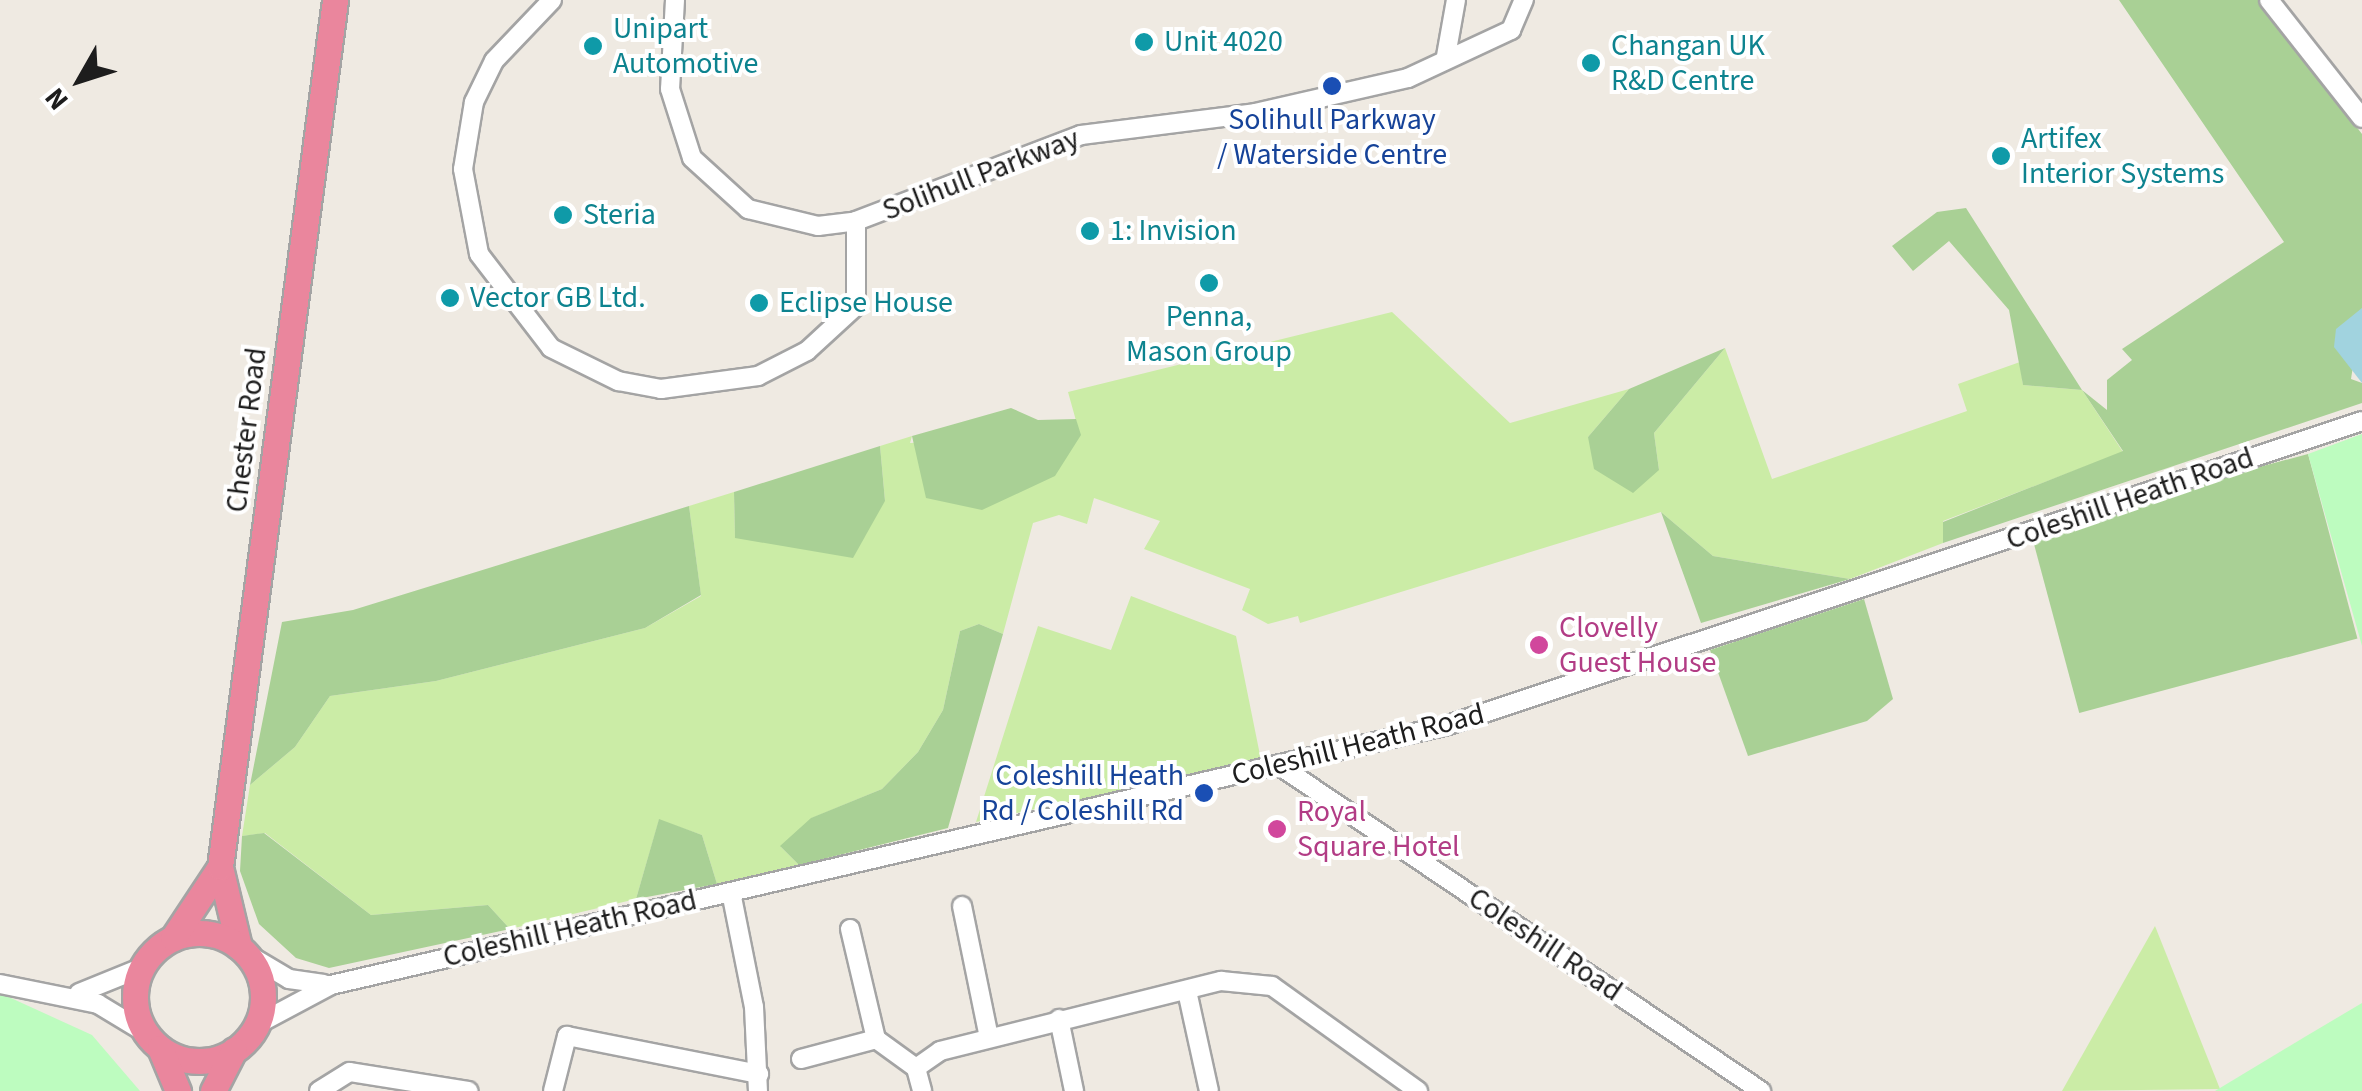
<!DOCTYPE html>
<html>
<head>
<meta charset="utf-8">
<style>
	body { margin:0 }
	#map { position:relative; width:2362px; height:1091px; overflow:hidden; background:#efeae2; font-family:"Source Sans 3",sans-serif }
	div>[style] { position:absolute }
	.grass>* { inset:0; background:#cbeca6 }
	.forest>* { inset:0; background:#a9d095; transform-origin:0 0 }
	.park>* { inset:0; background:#bdfcbf }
	.water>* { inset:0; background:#a1d3df }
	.roads { filter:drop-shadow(2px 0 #a4a4a4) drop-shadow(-2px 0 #a4a4a4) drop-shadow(0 2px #a4a4a4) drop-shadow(0 -2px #a4a4a4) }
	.minor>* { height:18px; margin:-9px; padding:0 9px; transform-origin:9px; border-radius:9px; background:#fff }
	.highway>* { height:25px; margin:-12.5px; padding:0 12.5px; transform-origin:12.5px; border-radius:12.5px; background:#ea869d }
	.highway>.ring { margin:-12.5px; padding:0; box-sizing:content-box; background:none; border:25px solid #ea869d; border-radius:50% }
	.dots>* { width:28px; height:28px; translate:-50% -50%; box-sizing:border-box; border:5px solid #fff; border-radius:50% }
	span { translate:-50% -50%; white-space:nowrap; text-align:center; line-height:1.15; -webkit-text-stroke:8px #fff; paint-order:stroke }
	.culture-label { font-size:30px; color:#0d838f }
	.left { translate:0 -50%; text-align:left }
	.transit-label { font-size:30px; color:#164399 }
	.right { translate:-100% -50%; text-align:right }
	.street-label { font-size:30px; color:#1d1d1d }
	.hotel-label { font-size:30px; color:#b23c85 }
	.north { position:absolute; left:30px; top:30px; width:100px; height:100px; -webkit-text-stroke:8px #fff; paint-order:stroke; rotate:231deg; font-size:28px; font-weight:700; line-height:40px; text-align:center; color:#1d1d1d }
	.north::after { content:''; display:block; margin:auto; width:35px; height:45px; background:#1d1d1d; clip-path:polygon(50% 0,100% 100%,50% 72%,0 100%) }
</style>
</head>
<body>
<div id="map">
	<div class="grass">
		<i style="clip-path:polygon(1392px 312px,1510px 423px,1629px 389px,1588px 437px,1659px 470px,1654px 433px,1725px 348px,1772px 479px,1967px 411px,1958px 384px,2020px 362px,2023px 385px,2082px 390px,2123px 452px,1943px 521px,1943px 543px,1850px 579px,1713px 556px,1661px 512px,1300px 623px,1298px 616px,1268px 624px,1242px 610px,1250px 589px,1144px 549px,1160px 521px,1094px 498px,1087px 524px,1059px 515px,1033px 523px,1003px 634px,979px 624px,960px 631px,943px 710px,918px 752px,882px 789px,812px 818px,781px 847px,799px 865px,717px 884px,702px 835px,659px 820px,636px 899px,510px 929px,488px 905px,371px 915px,265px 833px,242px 836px,250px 785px,295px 747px,330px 696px,436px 681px,645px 628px,701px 596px,689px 506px,734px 492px,735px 538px,885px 501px,880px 446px,912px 436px,910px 443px,1080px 435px,1068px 392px)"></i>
		<i style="clip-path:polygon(1131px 596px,1236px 636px,1261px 760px,976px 822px,1038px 626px,1111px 650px)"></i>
		<i style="clip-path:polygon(2155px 926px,2220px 1089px,2062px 1091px)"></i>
	</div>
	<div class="forest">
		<i style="clip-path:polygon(2119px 0,2258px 0,2362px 134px,2362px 308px,2351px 379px,2362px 383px,2362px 403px,1943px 543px,1943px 522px,2123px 451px,2082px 390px,2023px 385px,2009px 310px,1949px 241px,1913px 271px,1892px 246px,1937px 212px,1966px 208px,2082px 390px,2107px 410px,2107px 380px,2132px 360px,2122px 349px,2284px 242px)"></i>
		<i style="clip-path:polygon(1725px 348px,1654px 433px,1659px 470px,1633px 493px,1594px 469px,1588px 437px,1629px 389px)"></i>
		<i style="clip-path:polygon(1011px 408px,1038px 420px,1076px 419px,1081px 435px,1055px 476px,982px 510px,926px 498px,912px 436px)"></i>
		<i style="clip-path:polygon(880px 446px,885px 501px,853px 558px,735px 538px,734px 492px)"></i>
		<i style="left:2308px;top:454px;width:191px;height:288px;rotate:75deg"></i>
		<i style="clip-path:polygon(689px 506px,701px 595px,645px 628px,436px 681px,330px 696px,295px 747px,250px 785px,282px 622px,353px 610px)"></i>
		<i style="clip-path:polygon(1661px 512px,1713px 556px,1850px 579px,1701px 623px)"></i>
		<i style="clip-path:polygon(1864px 599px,1893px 699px,1867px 721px,1748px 756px,1710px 650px)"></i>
		<i style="clip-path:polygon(979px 624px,1003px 634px,948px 828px,799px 865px,780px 846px,811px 818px,882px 789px,918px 752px,943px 710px,960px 631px)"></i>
		<i style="clip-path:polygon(659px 819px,702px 835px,717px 884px,636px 899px)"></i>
		<i style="clip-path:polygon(264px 833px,371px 915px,488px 905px,510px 929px,329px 968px,296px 958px,259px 924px,240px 871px,242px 836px)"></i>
	</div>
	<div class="park">
		<i style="clip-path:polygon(2362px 434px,2362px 646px,2308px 454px)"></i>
		<i style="clip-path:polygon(0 993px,92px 1035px,140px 1091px,0 1091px)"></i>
		<i style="clip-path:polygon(2362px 1003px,2362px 1091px,2215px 1091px,2308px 1035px)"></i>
	</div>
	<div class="water">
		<i style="clip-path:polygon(2362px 308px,2362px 383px,2334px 347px,2336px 329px)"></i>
	</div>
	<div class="roads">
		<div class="minor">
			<i style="left:552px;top:0;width:84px;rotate:133.6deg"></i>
			<i style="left:494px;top:61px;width:46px;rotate:116deg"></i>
			<i style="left:474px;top:102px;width:68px;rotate:99.3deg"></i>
			<i style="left:463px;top:169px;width:86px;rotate:79.3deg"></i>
			<i style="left:479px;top:254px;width:118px;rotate:52.5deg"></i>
			<i style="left:551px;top:348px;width:75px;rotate:26.2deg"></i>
			<i style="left:618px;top:381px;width:44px;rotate:10.5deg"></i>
			<i style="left:661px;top:389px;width:98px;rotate:-7.6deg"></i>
			<i style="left:758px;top:376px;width:55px;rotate:-27deg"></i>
			<i style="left:807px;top:351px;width:67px;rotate:-42.6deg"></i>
			<i style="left:856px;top:306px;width:85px;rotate:-90deg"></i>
			<i style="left:675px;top:0;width:89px;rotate:93.2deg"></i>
			<i style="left:670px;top:89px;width:72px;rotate:72.3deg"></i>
			<i style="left:692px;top:158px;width:76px;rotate:42.3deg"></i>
			<i style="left:748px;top:209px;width:72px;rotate:13.7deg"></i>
			<i style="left:818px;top:226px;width:38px;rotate:-7deg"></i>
			<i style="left:856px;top:221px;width:241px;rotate:-20.9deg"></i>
			<i style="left:1081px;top:135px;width:175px;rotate:-7.2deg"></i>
			<i style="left:1255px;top:113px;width:157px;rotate:-12.9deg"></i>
			<i style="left:1408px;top:78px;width:114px;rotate:-25deg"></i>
			<i style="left:1511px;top:30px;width:33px;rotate:-67deg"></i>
			<i style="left:2269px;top:0;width:150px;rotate:51.8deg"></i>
			<i style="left:1446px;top:56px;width:57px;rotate:-79.9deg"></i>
			<i style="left:1280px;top:766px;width:581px;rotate:34.05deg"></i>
			<i style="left:731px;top:892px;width:117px;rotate:78.7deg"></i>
			<i style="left:754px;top:1007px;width:84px;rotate:87.3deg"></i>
			<i style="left:962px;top:906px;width:134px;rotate:78.4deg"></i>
			<i style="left:850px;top:929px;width:113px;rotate:76.7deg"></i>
			<i style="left:247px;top:954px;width:49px;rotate:30.8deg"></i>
			<i style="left:289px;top:979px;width:35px;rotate:8deg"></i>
			<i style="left:0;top:984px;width:100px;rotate:11.5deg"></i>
			<i style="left:98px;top:1004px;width:56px;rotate:31.1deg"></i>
			<i style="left:1187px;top:991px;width:102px;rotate:77.6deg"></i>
			<i style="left:79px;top:993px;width:67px;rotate:-22deg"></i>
			<i style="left:1059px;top:1019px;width:74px;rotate:78.2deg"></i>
			<i style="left:256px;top:1025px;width:85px;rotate:-28.1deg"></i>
			<i style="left:331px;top:985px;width:1147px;rotate:-13.1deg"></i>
			<i style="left:1448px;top:725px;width:963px;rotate:-18.4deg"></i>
			<i style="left:801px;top:1059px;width:78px;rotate:-14.9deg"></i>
			<i style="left:876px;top:1039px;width:49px;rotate:35.9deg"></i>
			<i style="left:916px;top:1068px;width:29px;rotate:-35deg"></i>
			<i style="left:940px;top:1051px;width:290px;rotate:-14deg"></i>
			<i style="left:1221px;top:981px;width:51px;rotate:5.6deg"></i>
			<i style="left:1272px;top:986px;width:180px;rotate:35.7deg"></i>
			<i style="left:916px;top:1068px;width:24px;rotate:75deg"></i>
			<i style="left:319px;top:1091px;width:36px;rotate:-32deg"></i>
			<i style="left:350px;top:1072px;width:120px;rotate:9.1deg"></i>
			<i style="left:553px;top:1091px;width:57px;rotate:-75.7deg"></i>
			<i style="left:567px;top:1036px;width:196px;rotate:11.2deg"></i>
		</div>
		<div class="highway">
			<i style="left:220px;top:867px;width:82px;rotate:76.6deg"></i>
			<i class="ring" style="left:135px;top:933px;width:103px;height:103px"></i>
			<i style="left:173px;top:938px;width:85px;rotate:-56.5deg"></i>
			<i style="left:220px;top:867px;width:875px;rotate:-82.44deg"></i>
			<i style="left:160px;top:1048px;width:47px;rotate:67.3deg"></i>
			<i style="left:213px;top:1091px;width:46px;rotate:-62.9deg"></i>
		</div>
	</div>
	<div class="dots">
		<i style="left:1144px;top:42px;background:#0f9aa8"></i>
		<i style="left:593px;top:46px;background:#0f9aa8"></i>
		<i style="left:1591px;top:63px;background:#0f9aa8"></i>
		<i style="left:1332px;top:86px;background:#1a4fb4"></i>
		<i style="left:2001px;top:156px;background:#0f9aa8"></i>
		<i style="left:563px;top:215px;background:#0f9aa8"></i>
		<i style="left:1090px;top:231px;background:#0f9aa8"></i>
		<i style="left:1209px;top:283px;background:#0f9aa8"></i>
		<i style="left:450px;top:298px;background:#0f9aa8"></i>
		<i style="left:759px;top:303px;background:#0f9aa8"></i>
		<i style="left:1539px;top:645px;background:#d1479c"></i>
		<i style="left:1204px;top:793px;background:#1a4fb4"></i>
		<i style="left:1277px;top:829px;background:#d1479c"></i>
	</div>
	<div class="culture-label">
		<span class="left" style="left:613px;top:46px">Unipart<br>Automotive</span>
		<span class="left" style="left:1164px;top:42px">Unit 4020</span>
		<span class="left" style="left:1611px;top:63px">Changan UK<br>R&amp;D Centre</span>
		<span class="left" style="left:2021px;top:156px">Artifex<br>Interior Systems</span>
		<span class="left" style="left:583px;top:215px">Steria</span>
		<span class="left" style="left:1110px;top:231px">1: Invision</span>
		<span class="left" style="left:470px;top:298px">Vector GB Ltd.</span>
		<span class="left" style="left:779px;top:303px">Eclipse House</span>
		<span style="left:1209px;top:334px">Penna,<br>Mason Group</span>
	</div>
	<div class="transit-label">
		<span style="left:1332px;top:137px">Solihull Parkway<br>/ Waterside Centre</span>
		<span class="right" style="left:1184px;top:793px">Coleshill Heath<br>Rd / Coleshill Rd</span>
	</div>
	<div class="street-label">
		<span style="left:981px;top:175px;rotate:-21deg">Solihull Parkway</span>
		<span style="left:247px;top:430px;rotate:-83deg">Chester Road</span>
		<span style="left:2130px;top:499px;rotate:-19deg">Coleshill Heath Road</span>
		<span style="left:1358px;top:745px;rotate:-14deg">Coleshill Heath Road</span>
		<span style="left:570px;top:929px;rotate:-13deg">Coleshill Heath Road</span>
		<span style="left:1545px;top:945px;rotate:34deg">Coleshill Road</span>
	</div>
	<div class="hotel-label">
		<span class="left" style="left:1559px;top:645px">Clovelly<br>Guest House</span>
		<span class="left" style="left:1297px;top:829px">Royal<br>Square Hotel</span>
	</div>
	<div class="north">N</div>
</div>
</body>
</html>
